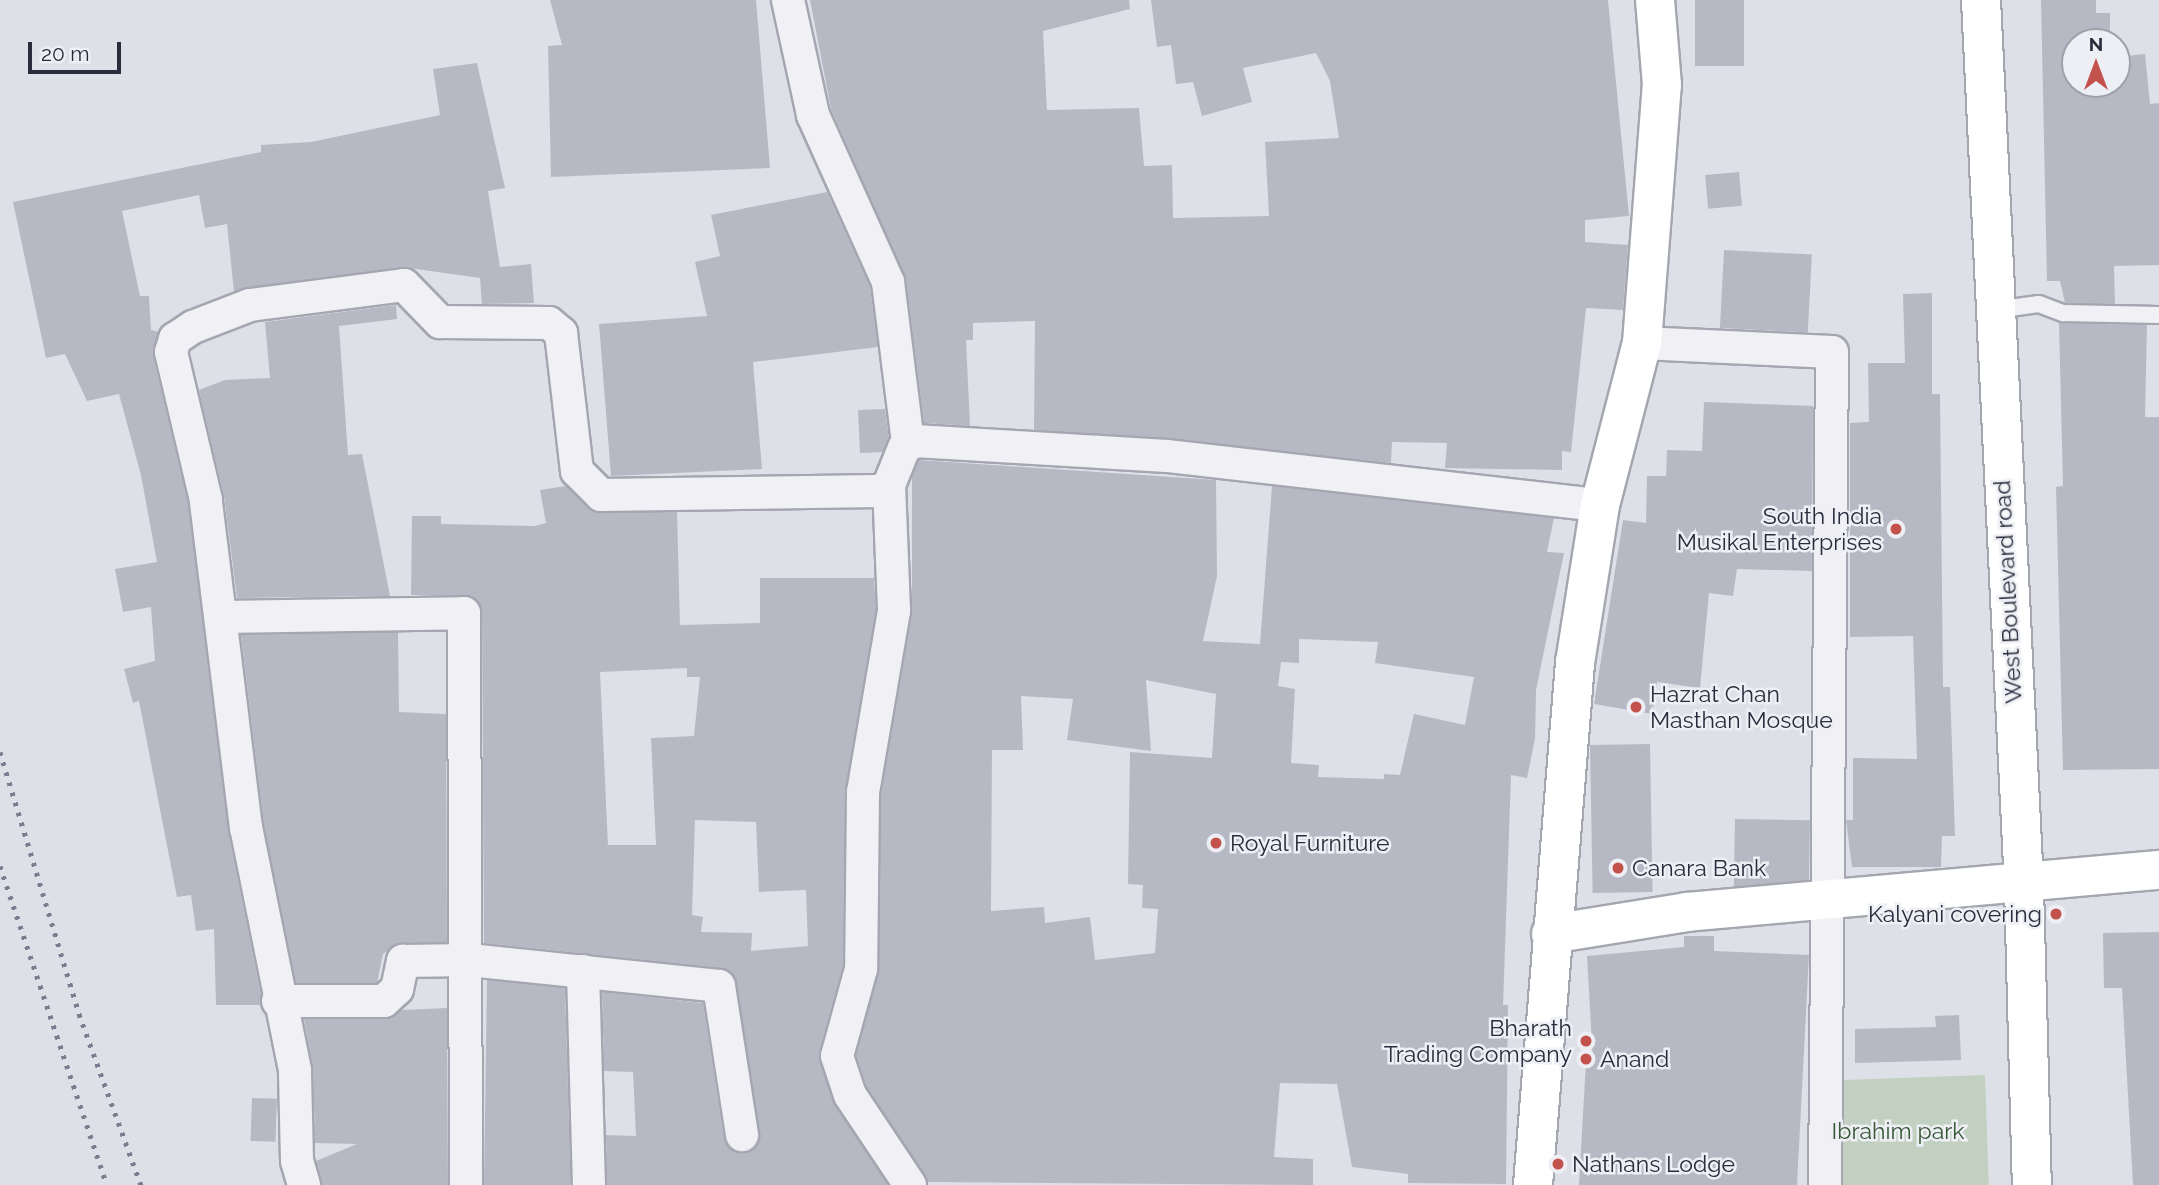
<!DOCTYPE html>
<html>
<head>
<meta charset="utf-8">
<style>
	body { margin:0 }
	#map { position:relative; width:2159px; height:1185px; overflow:hidden; background:#dee0e7; font-family:Raleway,sans-serif }
	div>[style] { position:absolute }
	.green>* { inset:0; background:#c1d0c0; transform-origin:0 0 }
	.building>* { inset:0; background:#b6b9c3; transform-origin:0 0 }
	.roads { filter:drop-shadow(2px 0 #a4a6b0) drop-shadow(-2px 0 #a4a6b0) drop-shadow(0 2px #a4a6b0) drop-shadow(0 -2px #a4a6b0) }
	.lane>* { height:16px; margin:-8px; padding:0 8px; transform-origin:8px; border-radius:8px; background:#f1f1f5 }
	.street>* { height:32px; margin:-16px; padding:0 16px; transform-origin:16px; border-radius:16px; background:#f1f1f5 }
	.secondary>* { height:38px; margin:-19px; padding:0 19px; transform-origin:19px; border-radius:19px; background:#fff }
	.primary>* { height:38px; margin:-19px; padding:0 19px; transform-origin:19px; border-radius:19px; background:#fff }
	.rail>* { height:5px; margin-top:-2.5px; transform-origin:0; background:repeating-linear-gradient(90deg,#797d8f 0 3.5px,transparent 0 10.5px) }
	.dots>* { width:19px; height:19px; translate:-50% -50%; box-sizing:border-box; border:4px solid #eeeff4; border-radius:50% }
	span { translate:-50% -50%; white-space:nowrap; text-align:center; line-height:1.15; -webkit-text-stroke:5px #eeeff4; paint-order:stroke }
	.poi-label { font-size:23px; color:#292c3c }
	.right { translate:-100% -50%; text-align:right }
	.left { translate:0 -50%; text-align:left }
	.street-label { font-size:23px; color:#292c3c }
	.park-label { font-size:23px; color:#375737 }
	.north { position:absolute; left:2061px; top:28px; width:70px; height:70px; box-sizing:border-box; background:#eeeff4; border:2px solid #9fa1aa; border-radius:50%; rotate:0deg; font-size:19px; font-weight:700; line-height:28px; text-align:center; color:#292c3c }
	.north::after { content:''; display:block; margin:auto; width:24px; height:32px; background:#c3514c; clip-path:polygon(50% 0,100% 100%,50% 72%,0 100%) }
	.scale { position:absolute; left:28px; top:42px; width:93px; height:32px; box-sizing:border-box; border:4px solid #292c3c; border-top:0; padding-left:9px; font-size:21px; line-height:24px; white-space:nowrap; color:#292c3c; -webkit-text-stroke:5px #eeeff4; paint-order:stroke }
</style>
</head>
<body>
<div id="map">
	<div class="green">
		<i style="left:1985px;top:1075px;width:110px;height:148px;rotate:88deg"></i>
	</div>
	<div class="building">
		<i style="clip-path:polygon(550px 0,756px 0,770px 168px,551px 177px,548px 46px,562px 45px)"></i>
		<i style="clip-path:polygon(810px 0,1129px 0,1130px 9px,1043px 31px,1047px 110px,1139px 108px,1144px 166px,1172px 165px,1173px 218px,1269px 216px,1265px 142px,1339px 138px,1330px 81px,1316px 53px,1243px 68px,1252px 102px,1202px 116px,1193px 82px,1176px 84px,1171px 45px,1157px 47px,1151px 0,1608px 0,1629px 216px,1585px 220px,1585px 242px,1628px 245px,1623px 310px,1586px 308px,1571px 452px,1562px 451px,1562px 470px,1445px 468px,1447px 443px,1392px 442px,1391px 463px,1034px 430px,1035px 321px,973px 323px,973px 340px,966px 340px,970px 426px,924px 423px,906px 279px,831px 109px)"></i>
		<i style="left:1695px;top:0;width:49px;height:66px"></i>
		<i style="clip-path:polygon(2041px 0,2096px 0,2096px 13px,2110px 13px,2110px 42px,2075px 42px,2075px 84px,2117px 84px,2117px 57px,2145px 54px,2150px 104px,2159px 103px,2159px 265px,2114px 266px,2115px 304px,2065px 303px,2060px 281px,2047px 281px)"></i>
		<i style="clip-path:polygon(477px 63px,505px 188px,488px 191px,500px 267px,531px 264px,534px 303px,482px 304px,480px 278px,402px 267px,234px 292px,227px 224px,205px 228px,199px 195px,122px 211px,140px 296px,149px 296px,151px 330px,159px 332px,153px 356px,188px 503px,228px 830px,261px 995px,261px 1005px,216px 1005px,214px 929px,196px 931px,191px 895px,177px 897px,139px 701px,133px 703px,124px 669px,155px 661px,151px 607px,123px 612px,115px 569px,157px 562px,141px 475px,119px 394px,87px 401px,65px 354px,46px 358px,13px 202px,261px 152px,261px 145px,311px 142px,440px 115px,433px 69px)"></i>
		<i style="left:1739px;top:172px;width:34px;height:34px;rotate:85deg"></i>
		<i style="clip-path:polygon(827px 192px,870px 287px,878px 347px,753px 362px,762px 469px,611px 476px,599px 324px,707px 316px,695px 262px,720px 256px,711px 215px)"></i>
		<i style="left:1724px;top:250px;width:88px;height:78px;rotate:3deg"></i>
		<i style="clip-path:polygon(1932px 293px,1932px 394px,1940px 394px,1943px 687px,1950px 687px,1955px 836px,1942px 836px,1941px 867px,1852px 867px,1846px 820px,1853px 820px,1853px 758px,1917px 759px,1913px 636px,1850px 637px,1850px 423px,1869px 422px,1868px 363px,1905px 363px,1903px 294px)"></i>
		<i style="clip-path:polygon(396px 305px,397px 319px,339px 326px,348px 455px,362px 454px,390px 596px,237px 598px,224px 496px,199px 390px,225px 380px,270px 378px,265px 322px)"></i>
		<i style="clip-path:polygon(2059px 323px,2147px 325px,2145px 417px,2159px 417px,2159px 769px,2063px 770px,2056px 487px,2063px 486px)"></i>
		<i style="clip-path:polygon(1704px 402px,1813px 406px,1812px 571px,1737px 569px,1733px 596px,1709px 593px,1700px 688px,1657px 682px,1652px 714px,1594px 704px,1623px 520px,1646px 523px,1647px 476px,1666px 476px,1667px 450px,1702px 451px)"></i>
		<i style="clip-path:polygon(885px 409px,889px 439px,883px 452px,860px 453px,858px 410px)"></i>
		<i style="clip-path:polygon(evenodd,919px 460px,1216px 480px,1217px 576px,1203px 641px,1260px 644px,1272px 486px,1554px 518px,1547px 552px,1564px 553px,1536px 690px,1535px 739px,1527px 778px,1511px 775px,1503px 1005px,1508px 1005px,1506px 1184px,1408px 1183px,1408px 1174px,1352px 1167px,1337px 1084px,1280px 1083px,1274px 1157px,1313px 1159px,1313px 1185px,928px 1182px,867px 1087px,856px 1055px,879px 970px,881px 794px,912px 614px,912px 477px,919px 460px,1299px 639px,1378px 642px,1375px 663px,1474px 677px,1465px 725px,1414px 714px,1400px 775px,1384px 774px,1384px 779px,1318px 777px,1319px 765px,1291px 763px,1295px 689px,1278px 686px,1281px 662px,1299px 663px,1299px 639px,919px 460px,1146px 680px,1216px 694px,1212px 758px,1130px 752px,1128px 884px,1143px 885px,1142px 908px,1158px 909px,1155px 953px,1095px 960px,1090px 917px,1045px 923px,1044px 907px,991px 911px,992px 750px,1023px 750px,1021px 696px,1073px 699px,1067px 740px,1151px 751px,1146px 680px)"></i>
		<i style="clip-path:polygon(evenodd,566px 486px,595px 512px,677px 512px,680px 625px,760px 623px,760px 578px,874px 578px,876px 610px,845px 792px,843px 966px,819px 1052px,835px 1105px,888px 1185px,607px 1185px,606px 1135px,636px 1136px,633px 1072px,604px 1071px,602px 992px,703px 1003px,724px 1138px,744px 1153px,759px 1142px,735px 976px,721px 968px,484px 943px,482px 612px,464px 595px,411px 595px,412px 516px,441px 516px,441px 524px,535px 526px,546px 523px,540px 490px,566px 486px,687px 668px,687px 677px,700px 677px,694px 736px,651px 738px,656px 845px,608px 845px,600px 672px,687px 668px,566px 486px,695px 820px,756px 822px,759px 892px,806px 890px,808px 946px,751px 951px,752px 933px,701px 932px,703px 917px,692px 915px,695px 820px)"></i>
		<i style="clip-path:polygon(398px 632px,399px 712px,446px 714px,447px 942px,394px 945px,383px 954px,377px 983px,296px 983px,264px 825px,241px 635px)"></i>
		<i style="left:1650px;top:744px;width:148px;height:60px;rotate:89deg"></i>
		<i style="left:1735px;top:819px;width:75px;height:67px;rotate:1deg"></i>
		<i style="clip-path:polygon(2159px 932px,2159px 1185px,2133px 1185px,2122px 988px,2104px 988px,2103px 933px)"></i>
		<i style="clip-path:polygon(1684px 936px,1714px 936px,1714px 951px,1809px 955px,1797px 1185px,1579px 1185px,1586px 1061px,1593px 1061px,1587px 956px,1684px 947px)"></i>
		<i style="clip-path:polygon(487px 980px,565px 988px,571px 1185px,484px 1185px)"></i>
		<i style="clip-path:polygon(447px 1008px,448px 1185px,322px 1185px,316px 1161px,357px 1144px,315px 1143px,313px 1069px,304px 1019px,384px 1019px,401px 1010px)"></i>
		<i style="clip-path:polygon(1959px 1015px,1961px 1060px,1855px 1063px,1855px 1029px,1936px 1027px,1935px 1016px)"></i>
		<i style="left:252px;top:1098px;width:25px;height:43px;rotate:2deg"></i>
	</div>
	<div class="roads">
		<div class="lane">
			<i style="left:1995px;top:310px;width:44px;rotate:-7.8deg"></i>
			<i style="left:2039px;top:304px;width:26px;rotate:21deg"></i>
			<i style="left:2063px;top:313px;width:96px;rotate:1.2deg"></i>
		</div>
		<div class="street">
			<i style="left:788px;top:0;width:118px;rotate:77.7deg"></i>
			<i style="left:813px;top:115px;width:183px;rotate:65.8deg"></i>
			<i style="left:888px;top:282px;width:162px;rotate:82.9deg"></i>
			<i style="left:1642px;top:343px;width:190px;rotate:2.7deg"></i>
			<i style="left:1832px;top:352px;width:833px;rotate:90.48deg"></i>
			<i style="left:889px;top:485px;width:126px;rotate:87.7deg"></i>
			<i style="left:894px;top:611px;width:184px;rotate:99.7deg"></i>
			<i style="left:863px;top:792px;width:177px;rotate:90.6deg"></i>
			<i style="left:861px;top:969px;width:90px;rotate:105.4deg"></i>
			<i style="left:837px;top:1056px;width:41px;rotate:71.6deg"></i>
			<i style="left:850px;top:1095px;width:108px;rotate:56.3deg"></i>
			<i style="left:222px;top:617px;width:242px;rotate:-0.9deg"></i>
			<i style="left:464px;top:613px;width:572px;rotate:89.8deg"></i>
			<i style="left:583px;top:971px;width:214px;rotate:88.4deg"></i>
			<i style="left:278px;top:1001px;width:106px"></i>
			<i style="left:384px;top:1001px;width:18px;rotate:-43deg"></i>
			<i style="left:397px;top:989px;width:29px;rotate:-78deg"></i>
			<i style="left:403px;top:961px;width:66px;rotate:-0.9deg"></i>
			<i style="left:469px;top:960px;width:251px;rotate:5.9deg"></i>
			<i style="left:719px;top:986px;width:151px;rotate:81.2deg"></i>
			<i style="left:304px;top:1185px;width:25px;rotate:-106deg"></i>
			<i style="left:297px;top:1161px;width:91px;rotate:-91.3deg"></i>
			<i style="left:295px;top:1070px;width:247px;rotate:-101.4deg"></i>
			<i style="left:246px;top:828px;width:330px;rotate:-97deg"></i>
			<i style="left:206px;top:500px;width:152px;rotate:-103.3deg"></i>
			<i style="left:171px;top:352px;width:14px;rotate:-73deg"></i>
			<i style="left:175px;top:339px;width:22px;rotate:-34deg"></i>
			<i style="left:193px;top:327px;width:61px;rotate:-21.1deg"></i>
			<i style="left:250px;top:305px;width:155px;rotate:-7.4deg"></i>
			<i style="left:404px;top:285px;width:52px;rotate:45.8deg"></i>
			<i style="left:440px;top:322px;width:109px;rotate:0.5deg"></i>
			<i style="left:549px;top:323px;width:16px;rotate:40deg"></i>
			<i style="left:561px;top:333px;width:139px;rotate:83.4deg"></i>
			<i style="left:577px;top:471px;width:34px;rotate:45deg"></i>
			<i style="left:601px;top:495px;width:279px;rotate:-0.8deg"></i>
			<i style="left:880px;top:491px;width:11px;rotate:-34deg"></i>
			<i style="left:889px;top:485px;width:40px;rotate:-68deg"></i>
			<i style="left:904px;top:448px;width:13px;rotate:-32deg"></i>
			<i style="left:915px;top:441px;width:252px;rotate:3.4deg"></i>
			<i style="left:1167px;top:456px;width:436px;rotate:6.5deg"></i>
		</div>
		<div class="secondary">
			<i style="left:1551px;top:934px;width:138px;rotate:-9.2deg"></i>
			<i style="left:1687px;top:912px;width:474px;rotate:-5.1deg"></i>
		</div>
		<div class="primary">
			<i style="left:1981px;top:0;width:887px;rotate:87.22deg"></i>
			<i style="left:2024px;top:886px;width:299px;rotate:88.5deg"></i>
			<i style="left:1533px;top:1185px;width:524px;rotate:-85.4deg"></i>
			<i style="left:1575px;top:663px;width:160px;rotate:-81deg"></i>
			<i style="left:1600px;top:505px;width:167px;rotate:-75.5deg"></i>
			<i style="left:1642px;top:343px;width:259px;rotate:-85.6deg"></i>
			<i style="left:1662px;top:85px;width:85px;rotate:-94.7deg"></i>
		</div>
	</div>
	<div class="rail">
		<i style="left:0;top:752px;width:274px;rotate:73.2deg"></i>
		<i style="left:79px;top:1014px;width:182px;rotate:70.1deg"></i>
		<i style="left:0;top:866px;width:336px;rotate:71.5deg"></i>
	</div>
	<div class="dots">
		<i style="left:1896px;top:529px;background:#c3514c"></i>
		<i style="left:1636px;top:707px;background:#c3514c"></i>
		<i style="left:1216px;top:843px;background:#c3514c"></i>
		<i style="left:1618px;top:868px;background:#c3514c"></i>
		<i style="left:2056px;top:914px;background:#c3514c"></i>
		<i style="left:1586px;top:1041px;background:#c3514c"></i>
		<i style="left:1586px;top:1059px;background:#c3514c"></i>
		<i style="left:1558px;top:1164px;background:#c3514c"></i>
	</div>
	<div class="poi-label">
		<span class="right" style="left:1882px;top:529px">South India<br>Musikal Enterprises</span>
		<span class="left" style="left:1650px;top:707px">Hazrat Chan<br>Masthan Mosque</span>
		<span class="left" style="left:1230px;top:843px">Royal Furniture</span>
		<span class="left" style="left:1632px;top:868px">Canara Bank</span>
		<span class="right" style="left:2042px;top:914px">Kalyani covering</span>
		<span class="right" style="left:1572px;top:1041px">Bharath<br>Trading Company</span>
		<span class="left" style="left:1600px;top:1059px">Anand</span>
		<span class="left" style="left:1572px;top:1164px">Nathans Lodge</span>
	</div>
	<div class="street-label">
		<span style="left:2008px;top:592px;rotate:-93deg">West Boulevard road</span>
	</div>
	<div class="park-label">
		<span style="left:1898px;top:1131px">Ibrahim park</span>
	</div>
	<div class="north">N</div>
	<div class="scale">20 m</div>
</div>
</body>
</html>
